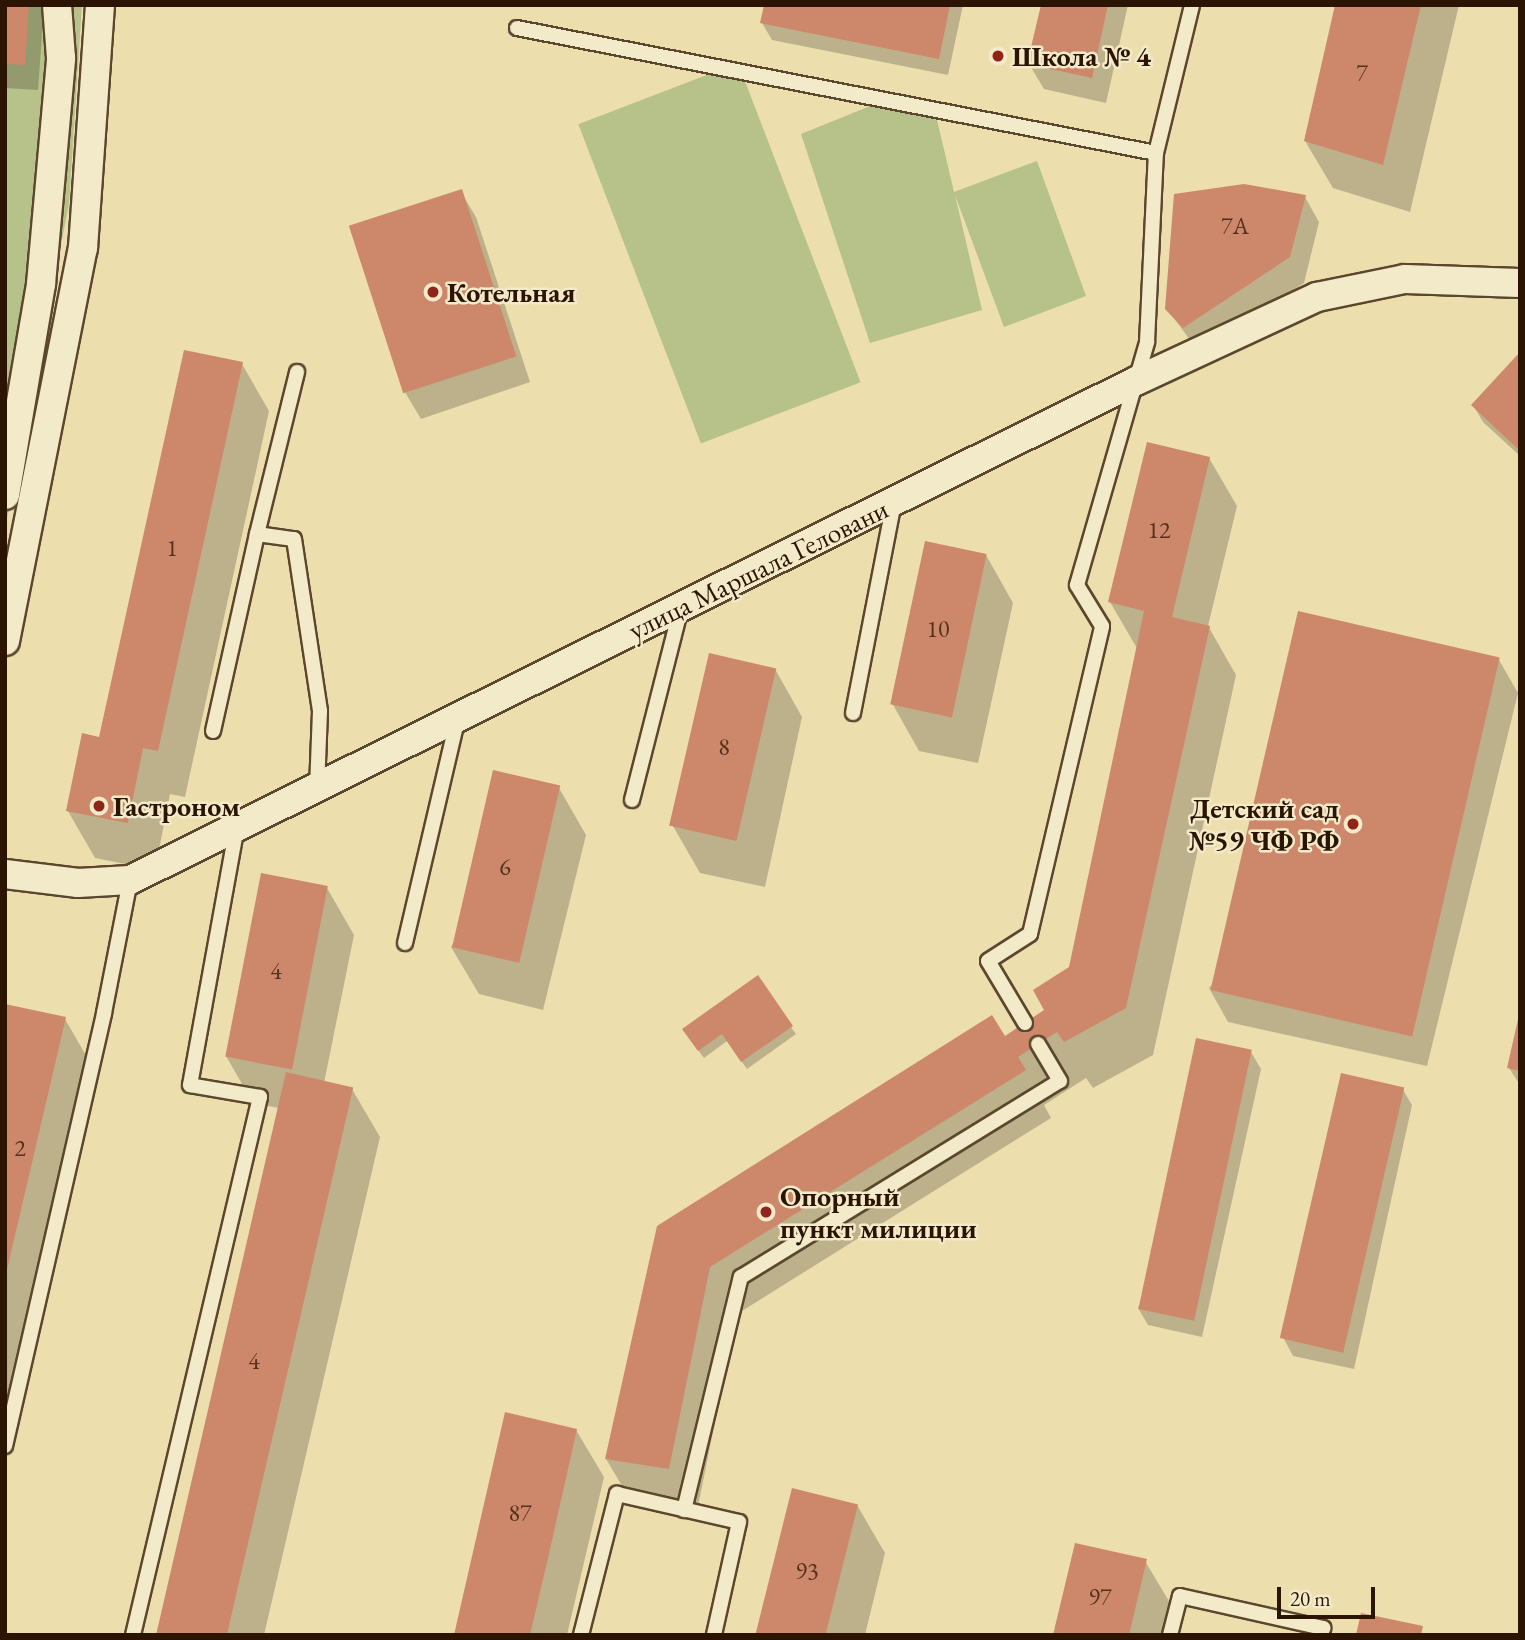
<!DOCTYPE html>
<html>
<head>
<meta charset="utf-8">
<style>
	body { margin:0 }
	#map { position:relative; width:1525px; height:1640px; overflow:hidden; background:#ecdead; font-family:"EB Garamond",serif }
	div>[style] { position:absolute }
	.green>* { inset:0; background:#b7c18a; transform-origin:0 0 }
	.shadow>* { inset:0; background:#0003 }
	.building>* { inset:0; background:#cd876b; transform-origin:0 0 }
	.roads { filter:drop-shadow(2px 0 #5b472d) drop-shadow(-2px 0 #5b472d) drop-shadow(0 2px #5b472d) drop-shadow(0 -2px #5b472d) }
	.service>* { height:14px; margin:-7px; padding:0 7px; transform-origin:7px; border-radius:7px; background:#f3eaca }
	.minor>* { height:28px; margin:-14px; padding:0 14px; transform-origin:14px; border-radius:14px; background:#f3eaca }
	.dots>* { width:19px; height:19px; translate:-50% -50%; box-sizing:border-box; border:4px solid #f3eaca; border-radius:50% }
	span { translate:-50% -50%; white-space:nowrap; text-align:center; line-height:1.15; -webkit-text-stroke:5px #f3eaca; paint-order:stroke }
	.number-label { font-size:24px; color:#54321c }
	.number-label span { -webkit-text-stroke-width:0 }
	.poi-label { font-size:28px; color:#2b1502; font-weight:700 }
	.left { translate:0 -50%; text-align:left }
	.right { translate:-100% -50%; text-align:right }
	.street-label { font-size:28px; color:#2b1502 }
	.frame { position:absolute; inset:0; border:7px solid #2b1502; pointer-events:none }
	.scale { position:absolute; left:1277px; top:1587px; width:98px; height:32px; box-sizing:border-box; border:4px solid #2b1502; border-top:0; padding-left:9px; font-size:21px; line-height:24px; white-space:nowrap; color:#2b1502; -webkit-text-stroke:5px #f3eaca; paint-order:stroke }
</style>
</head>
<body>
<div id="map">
	<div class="green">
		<i style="clip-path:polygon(5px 5px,82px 5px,69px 204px,5px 529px)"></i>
		<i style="left:738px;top:63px;width:342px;height:171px;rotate:69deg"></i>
		<i style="clip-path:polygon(885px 100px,937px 120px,954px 192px,1037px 161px,1086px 296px,1004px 327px,955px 195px,982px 310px,870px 343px,801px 134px)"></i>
	</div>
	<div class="shadow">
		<i style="clip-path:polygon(5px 5px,44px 5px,38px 90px,5px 88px)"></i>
		<i style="clip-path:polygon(765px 5px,963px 5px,948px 75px,772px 40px,762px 23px)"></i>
		<i style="clip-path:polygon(1042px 5px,1128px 5px,1106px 103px,1044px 89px,1029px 64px)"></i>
		<i style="clip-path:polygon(1337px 5px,1459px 5px,1410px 212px,1333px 188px,1305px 141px)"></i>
		<i style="clip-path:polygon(461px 192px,476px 217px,530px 382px,421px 419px,406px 394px,351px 228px)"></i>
		<i style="clip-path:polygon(1305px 197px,1319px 222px,1304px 283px,1199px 352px,1167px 309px)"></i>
		<i style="clip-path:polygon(1520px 354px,1520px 456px,1483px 422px,1473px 405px)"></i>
		<i style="clip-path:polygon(242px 364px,269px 411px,185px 797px,170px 794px,155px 870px,95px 858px,68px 811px,101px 739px)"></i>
		<i style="clip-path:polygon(1209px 458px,1237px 506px,1208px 626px,1236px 675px,1153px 1055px,1093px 1088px,1086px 1078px,1044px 1105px,1051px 1118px,737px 1314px,696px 1516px,634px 1506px,606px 1459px,659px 1227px,1005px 1038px,1047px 1011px,1070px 968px,1138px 650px,1110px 602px)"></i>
		<i style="clip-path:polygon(986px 555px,1013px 603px,978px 763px,919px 751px,892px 703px)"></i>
		<i style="clip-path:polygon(1499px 660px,1518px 693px,1427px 1066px,1228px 1022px,1209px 988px)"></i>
		<i style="clip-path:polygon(775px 669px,802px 717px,765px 887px,700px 873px,673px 826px)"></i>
		<i style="clip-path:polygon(559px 788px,586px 835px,543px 1010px,479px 994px,451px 947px)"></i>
		<i style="clip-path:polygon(327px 888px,354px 935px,324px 1083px,352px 1089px,380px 1137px,264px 1635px,157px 1635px,279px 1108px,253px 1103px,226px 1056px)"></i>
		<i style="clip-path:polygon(5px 1005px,65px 1019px,92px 1066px,5px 1441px)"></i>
		<i style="clip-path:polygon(1520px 1019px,1520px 1085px,1509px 1068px)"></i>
		<i style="clip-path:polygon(791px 1027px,796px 1034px,747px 1069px,727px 1041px,704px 1058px,688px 1037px)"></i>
		<i style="clip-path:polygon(1251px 1052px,1261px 1069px,1202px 1337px,1148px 1325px,1138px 1308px)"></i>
		<i style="clip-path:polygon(1402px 1088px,1412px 1105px,1354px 1369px,1293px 1356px,1284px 1339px)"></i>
		<i style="clip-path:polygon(576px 1430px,604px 1477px,567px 1635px,456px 1635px)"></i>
		<i style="clip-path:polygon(857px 1505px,885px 1553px,865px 1635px,759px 1635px)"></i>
		<i style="clip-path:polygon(1145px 1561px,1173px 1608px,1167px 1635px,1055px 1635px)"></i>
	</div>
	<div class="building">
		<i style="clip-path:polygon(5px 5px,29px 5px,25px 65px,5px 64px)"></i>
		<i style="clip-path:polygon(764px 5px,950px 5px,939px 59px,760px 23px)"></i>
		<i style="clip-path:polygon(1041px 5px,1108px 5px,1092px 78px,1027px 64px)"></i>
		<i style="clip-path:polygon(1335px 5px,1421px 5px,1383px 165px,1304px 141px)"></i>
		<i style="clip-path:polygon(1244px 184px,1306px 195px,1290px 257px,1183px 328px,1165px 309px,1174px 194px)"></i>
		<i style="left:462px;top:189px;width:176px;height:119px;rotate:72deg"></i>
		<i style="clip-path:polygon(184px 350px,243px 362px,158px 751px,143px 748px,128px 823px,66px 811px,82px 733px,99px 737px)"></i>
		<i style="clip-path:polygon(1520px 352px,1520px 451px,1471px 405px)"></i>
		<i style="clip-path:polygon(1147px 442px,1210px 457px,1172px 617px,1210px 626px,1126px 1008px,1064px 1042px,1057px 1032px,1018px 1057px,1026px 1070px,710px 1267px,669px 1469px,605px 1459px,657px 1226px,992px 1015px,1005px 1036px,1044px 1010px,1033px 990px,1069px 967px,1144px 611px,1108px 602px)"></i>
		<i style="left:925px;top:541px;width:63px;height:167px;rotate:12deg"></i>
		<i style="left:1298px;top:611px;width:207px;height:389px;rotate:13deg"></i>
		<i style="left:709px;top:653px;width:69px;height:177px;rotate:13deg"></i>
		<i style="left:493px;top:770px;width:69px;height:182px;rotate:13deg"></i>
		<i style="left:261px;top:873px;width:68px;height:187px;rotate:11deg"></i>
		<i style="clip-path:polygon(758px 975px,793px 1026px,741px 1062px,722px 1034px,698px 1051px,682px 1029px)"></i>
		<i style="clip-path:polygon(5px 1004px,66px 1017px,6px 1274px,5px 1274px)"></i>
		<i style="clip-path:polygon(1519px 1015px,1520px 1016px,1520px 1071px,1507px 1068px)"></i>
		<i style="left:1196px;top:1038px;width:57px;height:277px;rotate:12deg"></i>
		<i style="left:286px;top:1072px;width:69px;height:578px;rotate:13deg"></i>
		<i style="left:1341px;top:1073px;width:65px;height:272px;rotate:13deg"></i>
		<i style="clip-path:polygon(505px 1412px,577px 1429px,548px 1558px,530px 1635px,454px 1635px)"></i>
		<i style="left:792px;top:1488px;width:68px;height:151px;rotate:14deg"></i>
		<i style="clip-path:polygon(1075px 1543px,1147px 1559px,1129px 1635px,1053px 1635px)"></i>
		<i style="clip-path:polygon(1361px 1613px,1423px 1626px,1421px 1635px,1356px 1635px)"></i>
	</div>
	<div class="roads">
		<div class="service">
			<i style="left:517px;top:28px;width:651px;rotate:11.07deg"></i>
			<i style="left:257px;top:534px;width:167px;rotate:-76.1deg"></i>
			<i style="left:853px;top:713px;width:215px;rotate:-79deg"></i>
			<i style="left:213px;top:731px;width:202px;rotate:-77.4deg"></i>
			<i style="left:257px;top:534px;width:37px;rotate:8deg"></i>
			<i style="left:294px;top:539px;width:174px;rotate:81.4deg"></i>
			<i style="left:320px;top:711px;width:77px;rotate:92.2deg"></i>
			<i style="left:632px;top:800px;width:198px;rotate:-75.7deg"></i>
			<i style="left:405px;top:943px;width:232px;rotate:-76.8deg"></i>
			<i style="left:1025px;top:1023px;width:72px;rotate:-120.8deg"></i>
			<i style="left:988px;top:961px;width:50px;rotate:-32.7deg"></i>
			<i style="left:1030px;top:934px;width:316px;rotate:-76.8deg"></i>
			<i style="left:1102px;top:626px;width:48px;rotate:-121.4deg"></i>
			<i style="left:1077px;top:585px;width:253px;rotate:-73.9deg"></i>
			<i style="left:1147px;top:342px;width:189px;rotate:-87.3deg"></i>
			<i style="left:1156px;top:153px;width:152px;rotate:-76.3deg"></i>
			<i style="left:5px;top:1446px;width:444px;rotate:-77.1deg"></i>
			<i style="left:104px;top:1013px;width:136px;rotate:-78.9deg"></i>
			<i style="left:684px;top:1510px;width:240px;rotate:-76.3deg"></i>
			<i style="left:741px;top:1277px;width:374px;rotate:-31.6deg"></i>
			<i style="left:1060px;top:1081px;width:43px;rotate:-120.7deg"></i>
			<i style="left:133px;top:1635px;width:553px;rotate:-76.72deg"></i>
			<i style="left:260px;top:1097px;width:71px;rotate:-170.3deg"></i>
			<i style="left:190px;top:1085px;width:262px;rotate:-79.7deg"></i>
			<i style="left:581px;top:1635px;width:146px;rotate:-75.7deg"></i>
			<i style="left:617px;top:1494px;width:125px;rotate:12.9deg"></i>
			<i style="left:739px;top:1522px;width:116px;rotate:102.5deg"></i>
			<i style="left:1170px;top:1635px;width:40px;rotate:-75.6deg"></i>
			<i style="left:1180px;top:1596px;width:147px;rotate:12.6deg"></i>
			<i style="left:1323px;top:1628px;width:7px;rotate:106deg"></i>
		</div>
		<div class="minor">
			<i style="left:5px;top:495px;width:214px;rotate:-80.3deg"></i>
			<i style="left:41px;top:284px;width:227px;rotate:-84.9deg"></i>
			<i style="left:61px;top:58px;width:53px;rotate:-94.3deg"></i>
			<i style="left:5px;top:641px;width:401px;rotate:-78.8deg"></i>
			<i style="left:83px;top:248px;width:244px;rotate:-86deg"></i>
			<i style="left:5px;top:874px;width:74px;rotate:7deg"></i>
			<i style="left:78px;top:883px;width:52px;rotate:-3.3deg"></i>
			<i style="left:130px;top:880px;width:1123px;rotate:-26.38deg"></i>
			<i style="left:1136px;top:381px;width:200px;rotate:-24.9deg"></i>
			<i style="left:1317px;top:297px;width:90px;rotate:-11.6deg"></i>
			<i style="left:1405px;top:279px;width:115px;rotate:2deg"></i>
		</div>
	</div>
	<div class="dots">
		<i style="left:998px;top:56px;background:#8f2418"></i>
		<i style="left:433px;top:292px;background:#8f2418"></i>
		<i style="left:99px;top:806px;background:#8f2418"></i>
		<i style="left:1353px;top:824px;background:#8f2418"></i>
		<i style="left:766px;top:1212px;background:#8f2418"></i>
	</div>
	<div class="number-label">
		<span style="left:1362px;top:73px">7</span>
		<span style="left:1235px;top:226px">7А</span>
		<span style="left:1159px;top:530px">12</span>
		<span style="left:172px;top:548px">1</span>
		<span style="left:938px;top:629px">10</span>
		<span style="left:724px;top:747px">8</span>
		<span style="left:505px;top:867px">6</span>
		<span style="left:276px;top:971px">4</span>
		<span style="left:20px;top:1148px">2</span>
		<span style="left:254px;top:1361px">4</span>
		<span style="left:520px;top:1513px">87</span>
		<span style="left:807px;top:1571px">93</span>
		<span style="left:1100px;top:1597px">97</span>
	</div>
	<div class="poi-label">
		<span class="left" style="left:1012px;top:56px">Школа № 4</span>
		<span class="left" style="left:447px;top:292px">Котельная</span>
		<span class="left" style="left:113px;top:806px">Гастроном</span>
		<span class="right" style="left:1339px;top:824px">Детский сад<br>№59 ЧФ РФ</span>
		<span class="left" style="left:780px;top:1212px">Опорный<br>пункт милиции</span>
	</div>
	<div class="street-label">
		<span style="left:758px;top:569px;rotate:-26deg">улица Маршала Геловани</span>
	</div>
	<div class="frame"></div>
	<div class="scale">20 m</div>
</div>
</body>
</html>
